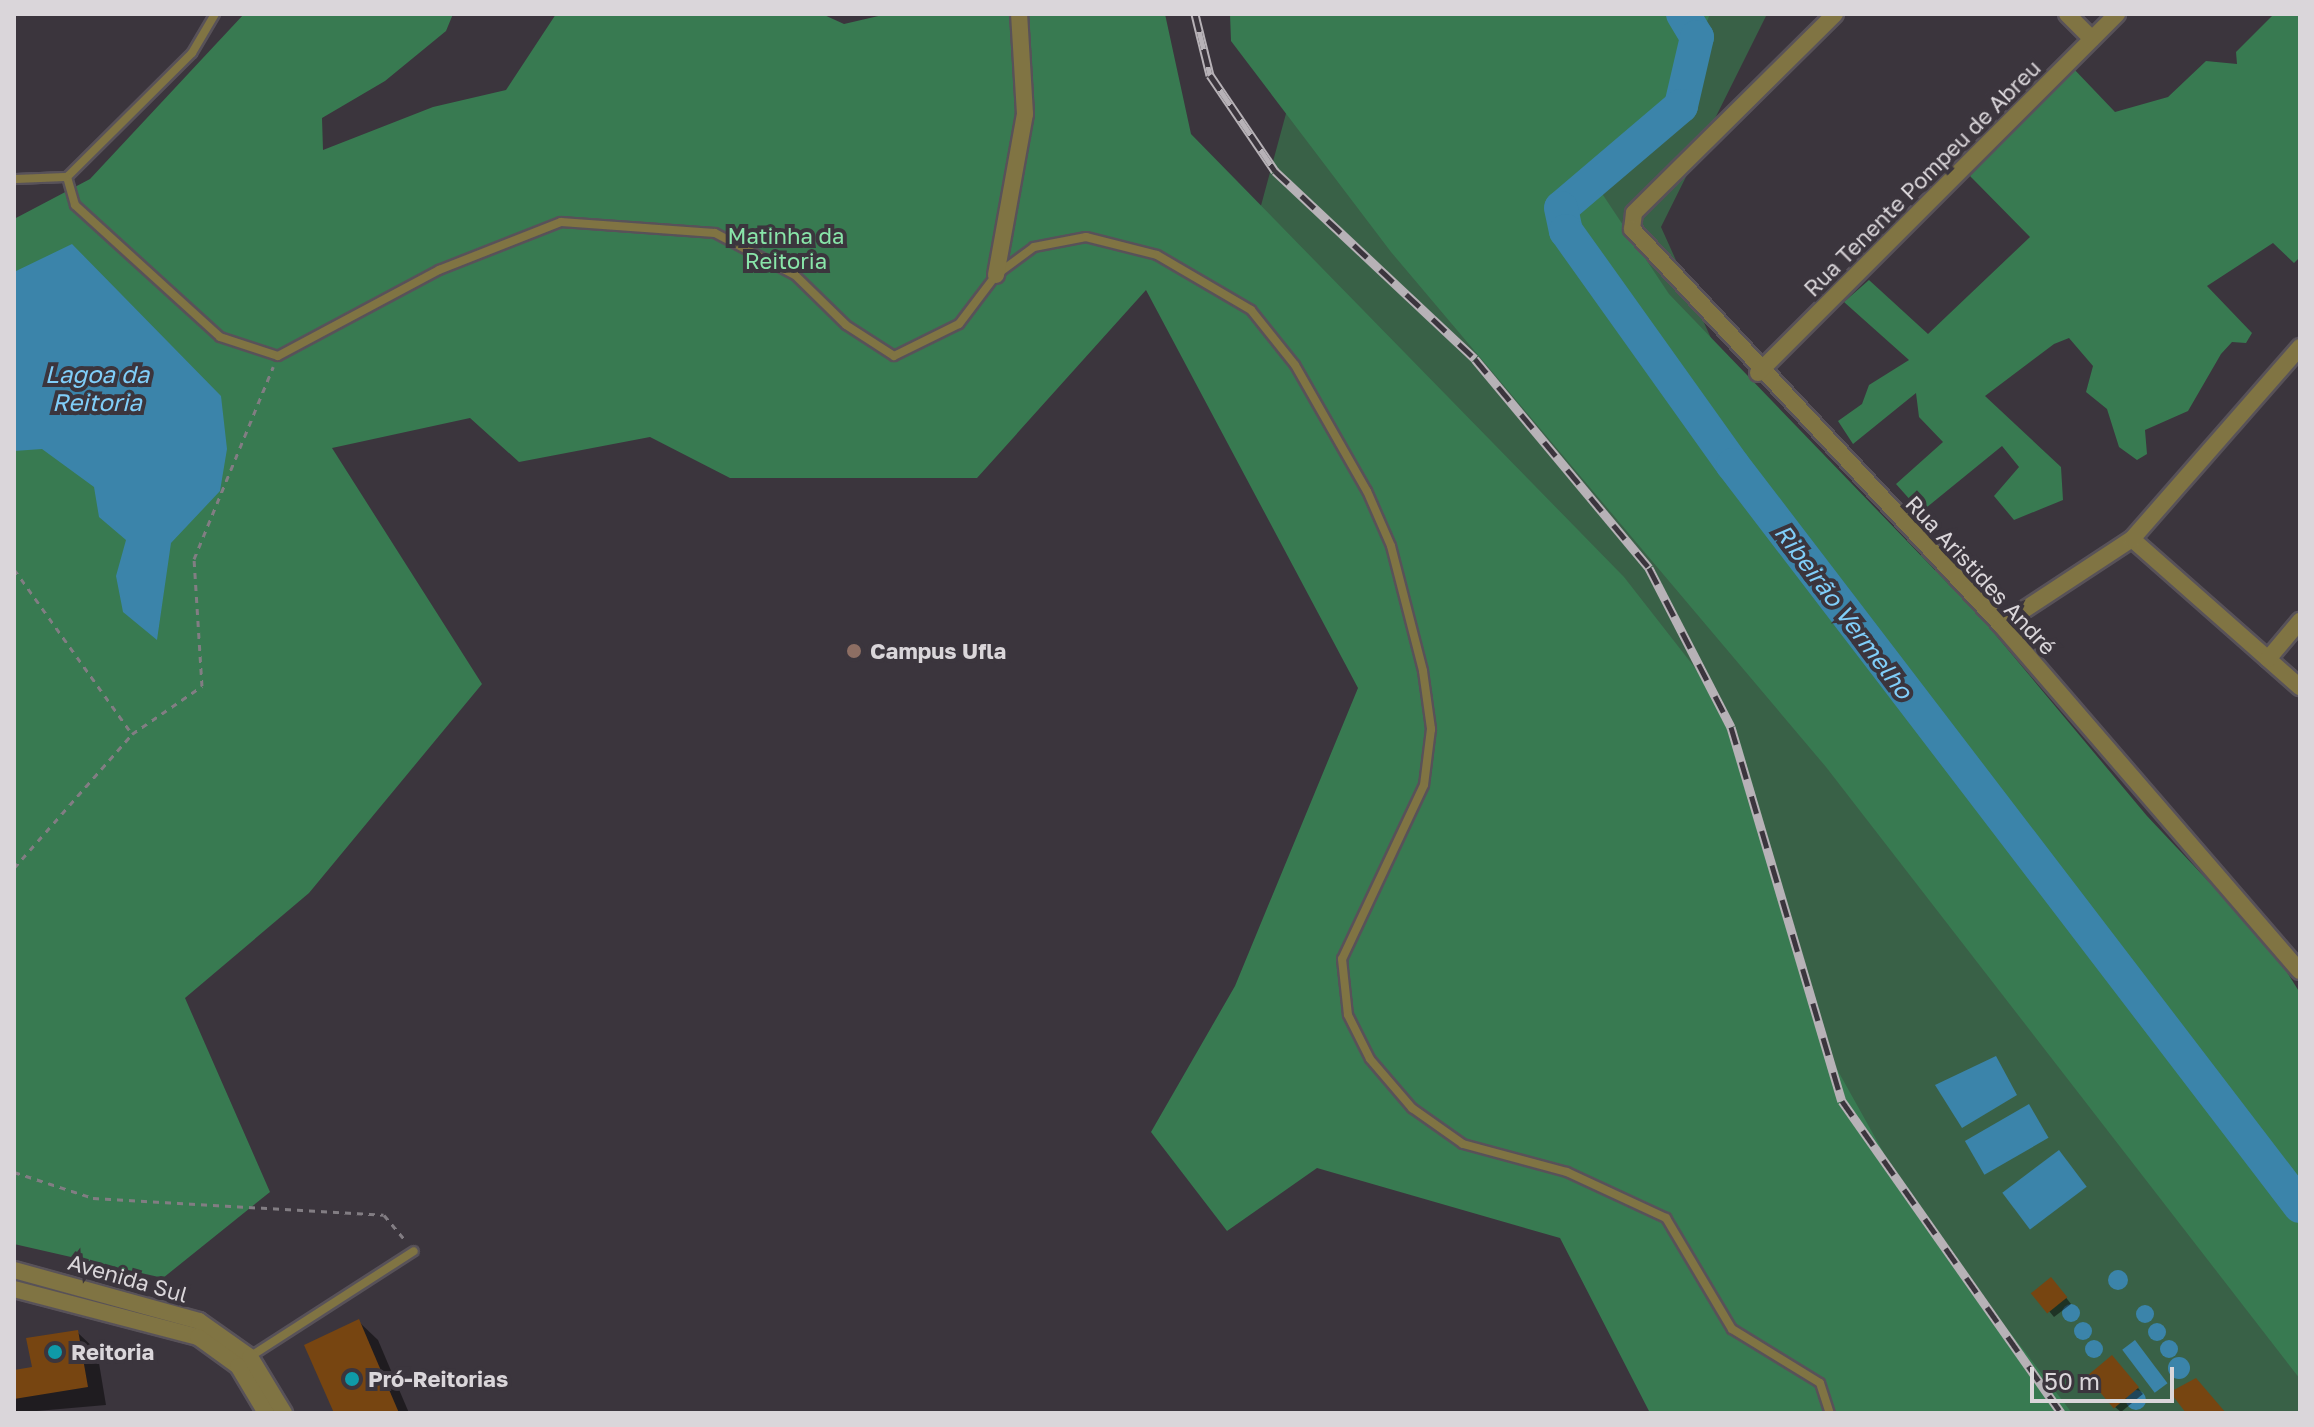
<!DOCTYPE html>
<html>
<head>
<meta charset="utf-8">
<style>
	body { margin:0 }
	#map { position:relative; width:2314px; height:1427px; overflow:hidden; background:#3b353d; font-family:"Golos Text",sans-serif }
	div>[style] { position:absolute }
	.green>* { inset:0; background:#396147 }
	.forest>* { inset:0; background:#387a51 }
	.water>* { inset:0; background:#3b84aa; transform-origin:0 0 }
	.round { border-radius:50% }
	.shadow>* { inset:0; background:#0007 }
	.river>* { height:34px; margin:-17px; padding:0 17px; transform-origin:17px; border-radius:17px; background:#3b84aa }
	.building>* { inset:0; background:#774511; transform-origin:0 0 }
	.path>* { height:3px; margin-top:-1.5px; transform-origin:0; background:repeating-linear-gradient(90deg,#827d83 0 6px,transparent 0 12px) }
	.roads { filter:drop-shadow(2px 0 #585259) drop-shadow(-2px 0 #585259) drop-shadow(0 2px #585259) drop-shadow(0 -2px #585259) }
	.service>* { height:8px; margin:-4px; padding:0 4px; transform-origin:4px; border-radius:4px; background:#807443 }
	.minor>* { height:16px; margin:-8px; padding:0 8px; transform-origin:8px; border-radius:8px; background:#807443 }
	.tertiary>* { height:16px; margin:-8px; padding:0 8px; transform-origin:8px; border-radius:8px; background:#807443 }
	.rail>* { height:9px; margin-top:-4.5px; transform-origin:0; background:repeating-linear-gradient(90deg,#3b353d 0 18px,#b7b2b7 0 36px); box-sizing:border-box; border-block:2px solid #b7b2b7 }
	.dots>* { width:22px; height:22px; translate:-50% -50%; box-sizing:border-box; border:4px solid #3b353d; border-radius:50% }
	span { translate:-50% -50%; white-space:nowrap; text-align:center; line-height:1.15; -webkit-text-stroke:8px #3b353d; paint-order:stroke }
	.street-label { font-size:22px; color:#dad6da }
	.park-label { font-size:22px; color:#89e5a9 }
	.poi-label { font-size:22px; color:#dad6da; font-weight:700 }
	.left { translate:0 -50%; text-align:left }
	.water-label { font-size:24px; color:#80cef9; font-style:italic }
	.frame { position:absolute; inset:0; border:16px solid #dad6da; pointer-events:none }
	.scale { position:absolute; left:2030px; top:1367px; width:144px; height:36px; box-sizing:border-box; border:4px solid #dad6da; border-top:0; padding-left:10px; font-size:24px; line-height:28px; white-space:nowrap; color:#dad6da; -webkit-text-stroke:6px #3b353d; paint-order:stroke }
</style>
</head>
<body>
<div id="map">
	<div class="green">
		<i style="clip-path:polygon(1313px 14px,1767px 14px,1661px 227px,1742px 407px,2300px 1067px,2300px 1413px,1908px 1413px,1253px 235px)"></i>
	</div>
	<div class="forest">
		<i style="clip-path:polygon(244px 14px,453px 14px,446px 31px,385px 81px,322px 118px,323px 150px,433px 107px,506px 90px,556px 14px,822px 14px,844px 24px,887px 14px,1165px 14px,1191px 134px,1624px 577px,1717px 696px,1740px 742px,1833px 1062px,1915px 1209px,2072px 1413px,1650px 1413px,1560px 1238px,1317px 1168px,1227px 1231px,1151px 1132px,1235px 986px,1358px 688px,1146px 290px,977px 478px,730px 478px,650px 437px,519px 462px,470px 418px,332px 448px,482px 684px,309px 893px,185px 998px,270px 1192px,163px 1278px,14px 1244px,14px 219px,90px 179px)"></i>
		<i style="clip-path:polygon(1230px 14px,1710px 14px,1674px 103px,1599px 189px,1669px 294px,1984px 621px,2147px 816px,2274px 951px,2300px 993px,2300px 1379px,1826px 767px,1391px 252px,1231px 41px)"></i>
		<i style="clip-path:polygon(2274px 14px,2300px 14px,2300px 257px,2294px 263px,2273px 243px,2207px 286px,2252px 333px,2246px 343px,2232px 342px,2221px 354px,2188px 411px,2145px 430px,2147px 454px,2137px 460px,2119px 447px,2107px 409px,2086px 392px,2093px 366px,2069px 338px,2054px 344px,1985px 396px,2061px 467px,2063px 500px,2014px 520px,1994px 496px,2019px 467px,2002px 446px,1921px 512px,1896px 484px,1943px 442px,1919px 417px,1916px 393px,1853px 444px,1838px 421px,1862px 404px,1869px 385px,1909px 360px,1844px 302px,1869px 280px,1928px 334px,2030px 237px,1970px 176px,2072px 67px,2115px 112px,2168px 97px,2206px 61px,2237px 64px,2236px 52px)"></i>
	</div>
	<div class="water">
		<i style="clip-path:polygon(72px 244px,221px 396px,227px 449px,220px 491px,171px 543px,157px 640px,123px 612px,116px 576px,126px 540px,99px 517px,94px 487px,42px 449px,14px 451px,14px 272px)"></i>
		<i style="clip-path:polygon(1996px 1056px,2017px 1095px,1962px 1128px,1935px 1085px)"></i>
		<i style="left:2029px;top:1104px;width:39px;height:74px;rotate:60deg"></i>
		<i style="left:2059px;top:1150px;width:46px;height:71px;rotate:53deg"></i>
		<i class="round" style="left:2108px;top:1270px;width:20px;height:20px"></i>
		<i class="round" style="left:2062px;top:1304px;width:18px;height:18px"></i>
		<i class="round" style="left:2136px;top:1305px;width:18px;height:18px"></i>
		<i class="round" style="left:2074px;top:1322px;width:18px;height:18px"></i>
		<i class="round" style="left:2148px;top:1323px;width:18px;height:18px"></i>
		<i class="round" style="left:2085px;top:1340px;width:18px;height:18px"></i>
		<i class="round" style="left:2160px;top:1340px;width:18px;height:18px"></i>
		<i style="left:2135px;top:1340px;width:54px;height:16px;rotate:53deg"></i>
		<i class="round" style="left:2168px;top:1357px;width:22px;height:22px"></i>
		<i class="round" style="left:2126px;top:1390px;width:20px;height:20px"></i>
	</div>
	<div class="shadow">
		<i style="clip-path:polygon(2057px 1286px,2071px 1304px,2054px 1317px,2049px 1311px)"></i>
		<i style="clip-path:polygon(358px 1321px,378px 1340px,409px 1413px,336px 1413px)"></i>
		<i style="clip-path:polygon(77px 1332px,97px 1351px,106px 1405px,14px 1413px,14px 1372px,34px 1368px)"></i>
		<i style="clip-path:polygon(2118px 1364px,2143px 1394px,2121px 1412px,2115px 1407px)"></i>
	</div>
	<div class="river">
		<i style="left:1683px;top:14px;width:27px;rotate:59deg"></i>
		<i style="left:1697px;top:37px;width:71px;rotate:103.1deg"></i>
		<i style="left:1681px;top:106px;width:157px;rotate:139.6deg"></i>
		<i style="left:1561px;top:208px;width:24px;rotate:78deg"></i>
		<i style="left:1566px;top:231px;width:287px;rotate:54.5deg"></i>
		<i style="left:1733px;top:465px;width:933px;rotate:52.58deg"></i>
	</div>
	<div class="building">
		<i style="left:2051px;top:1277px;width:26px;height:26px;rotate:51deg"></i>
		<i style="clip-path:polygon(359px 1319px,399px 1413px,334px 1413px,304px 1345px)"></i>
		<i style="clip-path:polygon(78px 1330px,88px 1387px,14px 1399px,14px 1370px,32px 1367px,26px 1338px)"></i>
		<i style="left:2112px;top:1355px;width:42px;height:33px;rotate:50deg"></i>
		<i style="clip-path:polygon(2196px 1378px,2226px 1413px,2186px 1413px,2170px 1392px)"></i>
	</div>
	<div class="path">
		<i style="left:14px;top:569px;width:203px;rotate:54.4deg"></i>
		<i style="left:132px;top:734px;width:85px;rotate:-34.4deg"></i>
		<i style="left:202px;top:686px;width:127px;rotate:-93.6deg"></i>
		<i style="left:194px;top:559px;width:208px;rotate:-67.6deg"></i>
		<i style="left:14px;top:868px;width:179px;rotate:-48.6deg"></i>
		<i style="left:14px;top:1172px;width:83px;rotate:18.2deg"></i>
		<i style="left:93px;top:1198px;width:291px;rotate:3.3deg"></i>
		<i style="left:384px;top:1215px;width:34px;rotate:50deg"></i>
	</div>
	<div class="roads">
		<div class="service">
			<i style="left:215px;top:14px;width:45px;rotate:120.5deg"></i>
			<i style="left:192px;top:53px;width:176px;rotate:135.2deg"></i>
			<i style="left:67px;top:177px;width:29px;rotate:74deg"></i>
			<i style="left:75px;top:205px;width:196px;rotate:42.3deg"></i>
			<i style="left:220px;top:337px;width:61px;rotate:18.1deg"></i>
			<i style="left:278px;top:356px;width:183px;rotate:-28.1deg"></i>
			<i style="left:439px;top:270px;width:131px;rotate:-21.5deg"></i>
			<i style="left:561px;top:222px;width:154px;rotate:4.1deg"></i>
			<i style="left:715px;top:233px;width:90px;rotate:27.7deg"></i>
			<i style="left:795px;top:275px;width:71px;rotate:44.4deg"></i>
			<i style="left:846px;top:325px;width:57px;rotate:32.9deg"></i>
			<i style="left:894px;top:356px;width:72px;rotate:-26.2deg"></i>
			<i style="left:959px;top:324px;width:61px;rotate:-52.9deg"></i>
			<i style="left:996px;top:275px;width:47px;rotate:-36.4deg"></i>
			<i style="left:1034px;top:247px;width:53px;rotate:-10.9deg"></i>
			<i style="left:1086px;top:237px;width:73px;rotate:14.2deg"></i>
			<i style="left:1157px;top:255px;width:109px;rotate:30.3deg"></i>
			<i style="left:1251px;top:310px;width:70px;rotate:51.3deg"></i>
			<i style="left:1295px;top:365px;width:145px;rotate:60.3deg"></i>
			<i style="left:1367px;top:491px;width:60px;rotate:66.4deg"></i>
			<i style="left:1391px;top:546px;width:129px;rotate:75.6deg"></i>
			<i style="left:1423px;top:671px;width:59px;rotate:82.1deg"></i>
			<i style="left:1431px;top:729px;width:56px;rotate:97.1deg"></i>
			<i style="left:1424px;top:785px;width:192px;rotate:115.2deg"></i>
			<i style="left:1342px;top:959px;width:56px;rotate:83.9deg"></i>
			<i style="left:1348px;top:1015px;width:49px;rotate:63.4deg"></i>
			<i style="left:1370px;top:1059px;width:65px;rotate:49.4deg"></i>
			<i style="left:1412px;top:1108px;width:62px;rotate:35.2deg"></i>
			<i style="left:1463px;top:1144px;width:108px;rotate:15.1deg"></i>
			<i style="left:1567px;top:1172px;width:109px;rotate:24.9deg"></i>
			<i style="left:1666px;top:1218px;width:129px;rotate:59.3deg"></i>
			<i style="left:1732px;top:1329px;width:103px;rotate:31.5deg"></i>
			<i style="left:1820px;top:1383px;width:32px;rotate:72deg"></i>
			<i style="left:14px;top:179px;width:53px;rotate:-2.2deg"></i>
			<i style="left:248px;top:1358px;width:197px;rotate:-32.8deg"></i>
		</div>
		<div class="minor">
			<i style="left:1835px;top:14px;width:283px;rotate:135.3deg"></i>
			<i style="left:1634px;top:213px;width:16px;rotate:97deg"></i>
			<i style="left:1632px;top:229px;width:541px;rotate:47.02deg"></i>
			<i style="left:2001px;top:625px;width:457px;rotate:49.2deg"></i>
			<i style="left:2067px;top:14px;width:35px;rotate:45deg"></i>
			<i style="left:996px;top:275px;width:164px;rotate:-79.8deg"></i>
			<i style="left:1025px;top:114px;width:100px;rotate:-93.4deg"></i>
			<i style="left:1758px;top:373px;width:508px;rotate:-45deg"></i>
			<i style="left:2132px;top:539px;width:224px;rotate:41.4deg"></i>
			<i style="left:2001px;top:625px;width:157px;rotate:-33.3deg"></i>
			<i style="left:2132px;top:539px;width:255px;rotate:-48.8deg"></i>
			<i style="left:2268px;top:659px;width:50px;rotate:-49.9deg"></i>
		</div>
		<div class="tertiary">
			<i style="left:14px;top:1270px;width:192px;rotate:15.4deg"></i>
			<i style="left:199px;top:1321px;width:62px;rotate:35.2deg"></i>
			<i style="left:250px;top:1357px;width:66px;rotate:58.7deg"></i>
			<i style="left:14px;top:1289px;width:190px;rotate:14.6deg"></i>
			<i style="left:198px;top:1337px;width:49px;rotate:35.9deg"></i>
			<i style="left:238px;top:1366px;width:55px;rotate:59.2deg"></i>
		</div>
	</div>
	<div class="rail">
		<i style="left:1195px;top:14px;width:63px;rotate:76.2deg"></i>
		<i style="left:1210px;top:75px;width:116px;rotate:55.9deg"></i>
		<i style="left:1275px;top:171px;width:274px;rotate:43.2deg"></i>
		<i style="left:1475px;top:359px;width:272px;rotate:50.2deg"></i>
		<i style="left:1649px;top:568px;width:179px;rotate:62.7deg"></i>
		<i style="left:1731px;top:727px;width:390px;rotate:73.5deg"></i>
		<i style="left:1842px;top:1101px;width:381px;rotate:54.9deg"></i>
	</div>
	<div class="dots">
		<i style="left:854px;top:651px;background:#8d6e63"></i>
		<i style="left:55px;top:1352px;background:#0f9aa8"></i>
		<i style="left:352px;top:1379px;background:#0f9aa8"></i>
	</div>
	<div class="street-label">
		<span style="left:1922px;top:178px;rotate:-45deg">Rua Tenente Pompeu de Abreu</span>
		<span style="left:1981px;top:575px;rotate:47deg">Rua Aristides André</span>
		<span style="left:128px;top:1278px;rotate:16deg">Avenida Sul</span>
	</div>
	<div class="park-label">
		<span style="left:786px;top:248px">Matinha da<br>Reitoria</span>
	</div>
	<div class="poi-label">
		<span class="left" style="left:870px;top:651px">Campus Ufla</span>
		<span class="left" style="left:71px;top:1352px">Reitoria</span>
		<span class="left" style="left:368px;top:1379px">Pró-Reitorias</span>
	</div>
	<div class="water-label">
		<span style="left:97px;top:388px">Lagoa da<br>Reitoria</span>
		<span style="left:1844px;top:611px;rotate:53deg">Ribeirão Vermelho</span>
	</div>
	<div class="frame"></div>
	<div class="scale">50 m</div>
</div>
</body>
</html>
